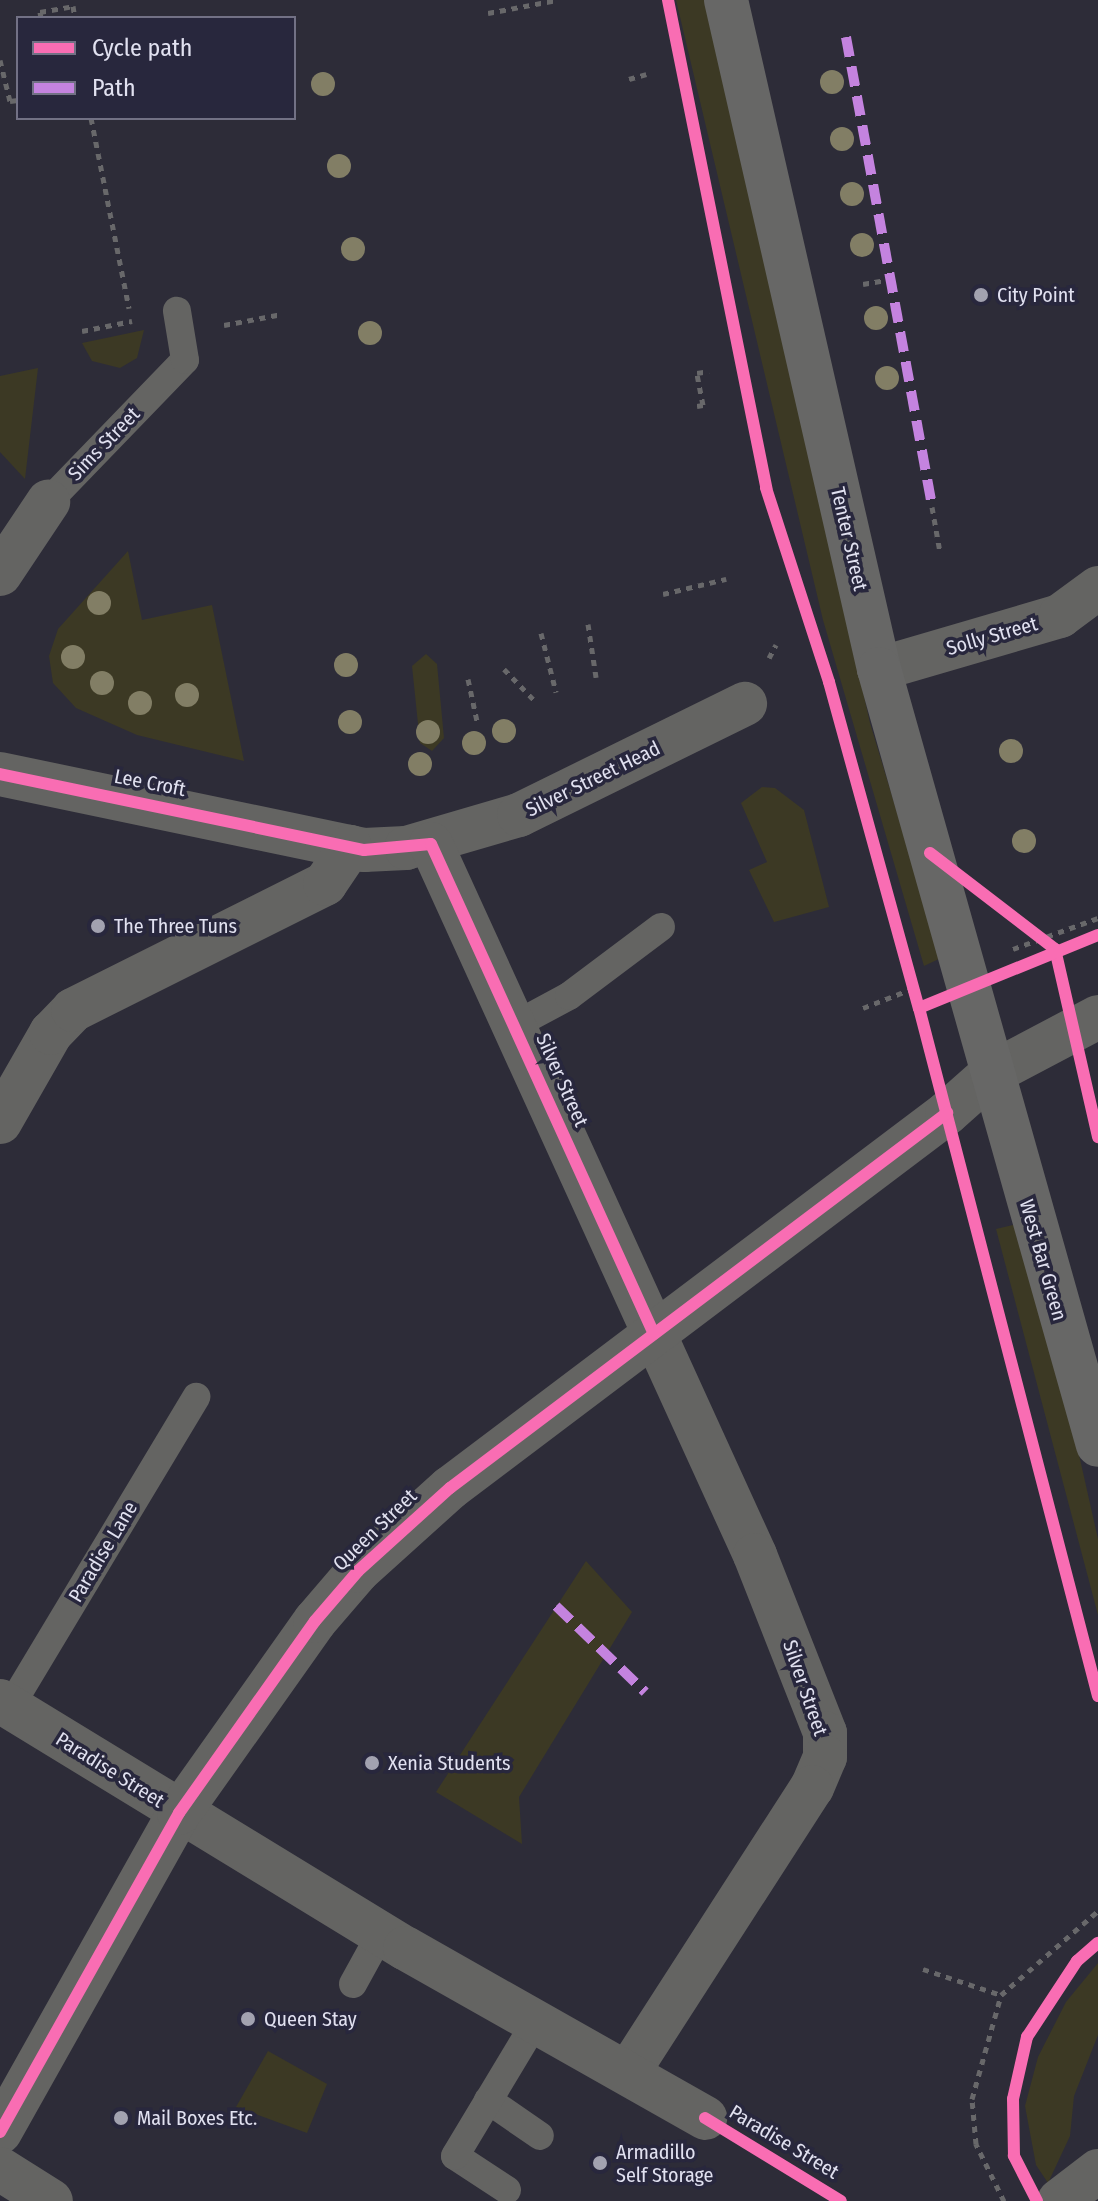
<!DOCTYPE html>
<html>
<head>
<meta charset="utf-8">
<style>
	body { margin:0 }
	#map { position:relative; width:1098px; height:2201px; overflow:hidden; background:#2d2c38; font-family:"Fira Sans Condensed",sans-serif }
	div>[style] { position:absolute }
	.green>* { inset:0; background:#3c3924 }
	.path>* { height:5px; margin-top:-2.5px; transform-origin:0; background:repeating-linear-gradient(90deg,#68686a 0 6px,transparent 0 12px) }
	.service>* { height:28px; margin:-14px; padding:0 14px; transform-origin:14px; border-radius:14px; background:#646462 }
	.minor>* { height:44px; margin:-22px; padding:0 22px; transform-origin:22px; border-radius:22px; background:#646462 }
	.tertiary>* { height:44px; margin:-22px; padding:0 22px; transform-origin:22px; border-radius:22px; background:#646462 }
	.secondary>* { height:44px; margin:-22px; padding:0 22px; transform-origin:22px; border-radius:22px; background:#676766 }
	.quiet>* { height:10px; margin-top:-5px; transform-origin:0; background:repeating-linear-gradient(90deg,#c483df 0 20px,transparent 0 30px) }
	.cycleway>* { height:12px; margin:-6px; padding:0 6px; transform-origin:6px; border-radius:6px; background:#f96db3 }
	.trees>* { width:24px; height:24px; margin:-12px; border-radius:50%; background:#827e65 }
	.dots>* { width:22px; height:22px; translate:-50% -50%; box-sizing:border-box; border:4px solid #28273d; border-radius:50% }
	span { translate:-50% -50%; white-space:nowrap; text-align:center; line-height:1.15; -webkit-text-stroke:7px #28273d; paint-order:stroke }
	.poi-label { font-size:20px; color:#e1e1f0 }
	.left { translate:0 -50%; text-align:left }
	.street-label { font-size:20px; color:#e1e1f0 }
	.legend { position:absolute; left:16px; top:16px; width:280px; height:104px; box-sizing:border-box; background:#28273d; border:2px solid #727185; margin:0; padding:10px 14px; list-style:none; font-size:24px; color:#e1e1f0 }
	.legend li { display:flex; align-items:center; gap:16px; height:40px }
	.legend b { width:40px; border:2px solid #727185 }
</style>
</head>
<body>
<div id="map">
	<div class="green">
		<i style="clip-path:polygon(676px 0,709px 0,870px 723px,941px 958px,924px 966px,823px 620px)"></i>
		<i style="clip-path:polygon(144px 330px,137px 358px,120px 368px,92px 361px,82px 343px)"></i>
		<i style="clip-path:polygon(38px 368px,25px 479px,0 452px,0 376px)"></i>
		<i style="clip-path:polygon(128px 551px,142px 620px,212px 605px,244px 761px,137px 735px,76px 708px,53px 683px,49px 656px,58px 629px)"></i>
		<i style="clip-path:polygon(426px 654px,437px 664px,444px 738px,432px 751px,420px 743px,412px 666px)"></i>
		<i style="clip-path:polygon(762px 787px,775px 788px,804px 810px,829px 907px,774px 922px,749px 870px,767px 862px,741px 803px)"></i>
		<i style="clip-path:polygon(1017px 1224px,1066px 1397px,1098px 1539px,1098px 1615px,996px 1229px)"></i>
		<i style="clip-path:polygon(586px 1561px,632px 1612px,519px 1797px,522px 1844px,436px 1792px)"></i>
		<i style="clip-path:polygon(1098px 1963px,1098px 2035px,1074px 2096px,1070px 2136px,1048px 2183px,1036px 2165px,1025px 2106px,1038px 2057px,1066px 2002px)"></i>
		<i style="clip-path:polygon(268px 2051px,327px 2084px,307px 2133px,236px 2107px)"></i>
	</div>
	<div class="path">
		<i style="left:488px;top:13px;width:70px;rotate:-10.7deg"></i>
		<i style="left:41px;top:18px;width:6px;rotate:-99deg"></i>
		<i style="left:40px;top:12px;width:34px;rotate:-10deg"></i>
		<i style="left:73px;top:6px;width:12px;rotate:81deg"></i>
		<i style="left:0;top:60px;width:42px;rotate:76.3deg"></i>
		<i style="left:10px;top:101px;width:8px;rotate:-7deg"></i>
		<i style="left:629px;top:79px;width:18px;rotate:-16deg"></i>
		<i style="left:91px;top:118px;width:194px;rotate:78.7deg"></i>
		<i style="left:863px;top:284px;width:29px;rotate:-10deg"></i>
		<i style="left:224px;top:325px;width:59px;rotate:-10.7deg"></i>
		<i style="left:82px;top:331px;width:51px;rotate:-11.3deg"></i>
		<i style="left:697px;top:406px;width:6px;rotate:-9deg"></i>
		<i style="left:703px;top:405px;width:33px;rotate:-101deg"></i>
		<i style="left:697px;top:373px;width:12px;rotate:-9deg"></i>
		<i style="left:932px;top:507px;width:46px;rotate:79.9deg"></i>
		<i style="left:663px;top:594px;width:65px;rotate:-13.4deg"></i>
		<i style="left:588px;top:624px;width:54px;rotate:81.4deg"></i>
		<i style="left:541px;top:633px;width:61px;rotate:75.7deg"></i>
		<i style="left:769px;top:658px;width:15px;rotate:-62deg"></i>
		<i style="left:504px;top:669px;width:43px;rotate:45.9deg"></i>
		<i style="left:468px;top:679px;width:43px;rotate:77.9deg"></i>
		<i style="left:1013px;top:949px;width:90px;rotate:-20deg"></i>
		<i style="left:863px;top:1008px;width:55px;rotate:-21.4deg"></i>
		<i style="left:923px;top:1969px;width:82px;rotate:18.4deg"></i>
		<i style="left:1004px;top:2201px;width:64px;rotate:-116.2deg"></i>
		<i style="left:976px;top:2144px;width:45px;rotate:-95.1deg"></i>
		<i style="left:972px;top:2099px;width:108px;rotate:-74.4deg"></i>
		<i style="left:1001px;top:1995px;width:128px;rotate:-40.9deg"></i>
	</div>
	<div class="service">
		<i style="left:48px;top:502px;width:197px;rotate:-46deg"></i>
		<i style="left:185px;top:360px;width:50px;rotate:-99.3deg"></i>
		<i style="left:515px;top:1025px;width:61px;rotate:-28.2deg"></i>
		<i style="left:569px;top:996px;width:115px;rotate:-36.9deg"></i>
		<i style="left:10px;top:1707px;width:362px;rotate:-59deg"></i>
		<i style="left:353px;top:1984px;width:58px;rotate:-61.2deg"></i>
		<i style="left:488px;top:2100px;width:63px;rotate:34.7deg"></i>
		<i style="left:507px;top:2190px;width:62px;rotate:-146.8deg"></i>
		<i style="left:455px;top:2156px;width:157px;rotate:-59deg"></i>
	</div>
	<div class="minor">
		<i style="left:0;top:574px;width:87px;rotate:-56.3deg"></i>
		<i style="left:879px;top:669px;width:189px;rotate:-16.3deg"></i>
		<i style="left:1060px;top:616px;width:47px;rotate:-36.4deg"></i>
		<i style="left:0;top:774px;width:372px;rotate:11.8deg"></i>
		<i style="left:364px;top:850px;width:42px;rotate:-2.7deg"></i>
		<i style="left:406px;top:848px;width:118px;rotate:-16.3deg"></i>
		<i style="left:519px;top:815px;width:252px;rotate:-26.2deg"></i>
		<i style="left:431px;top:844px;width:781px;rotate:65.5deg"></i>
		<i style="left:755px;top:1555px;width:191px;rotate:68.5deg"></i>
		<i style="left:825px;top:1733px;width:24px;rotate:90deg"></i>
		<i style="left:825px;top:1757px;width:33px;rotate:113deg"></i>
		<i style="left:812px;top:1787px;width:340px;rotate:122.8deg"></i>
		<i style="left:0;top:1122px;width:103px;rotate:-60.2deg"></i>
		<i style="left:51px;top:1033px;width:32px;rotate:-46deg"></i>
		<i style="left:73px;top:1010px;width:282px;rotate:-26.6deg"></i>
		<i style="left:325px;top:884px;width:45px;rotate:-56deg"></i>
		<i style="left:0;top:1701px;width:474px;rotate:31.4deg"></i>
		<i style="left:405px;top:1948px;width:345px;rotate:29.5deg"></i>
		<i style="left:0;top:2132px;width:366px;rotate:-60.7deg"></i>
		<i style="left:179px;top:1813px;width:235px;rotate:-54.7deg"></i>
		<i style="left:315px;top:1621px;width:66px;rotate:-49.3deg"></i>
		<i style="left:358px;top:1571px;width:124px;rotate:-42.1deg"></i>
		<i style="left:450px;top:1488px;width:623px;rotate:-37.04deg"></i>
		<i style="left:947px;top:1113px;width:60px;rotate:-41.6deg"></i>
		<i style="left:0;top:2169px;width:60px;rotate:32.1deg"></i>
		<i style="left:1059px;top:2201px;width:49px;rotate:-37.6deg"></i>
	</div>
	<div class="tertiary">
		<i style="left:992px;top:1073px;width:120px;rotate:-27.8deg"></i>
	</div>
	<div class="secondary">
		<i style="left:726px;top:0;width:686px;rotate:77.12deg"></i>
		<i style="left:879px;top:669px;width:806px;rotate:74.24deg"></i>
	</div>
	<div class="quiet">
		<i style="left:846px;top:37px;width:478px;rotate:79.6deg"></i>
		<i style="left:556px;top:1606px;width:124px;rotate:44deg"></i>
	</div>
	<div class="cycleway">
		<i style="left:668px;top:0;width:498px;rotate:78.6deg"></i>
		<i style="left:766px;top:488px;width:204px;rotate:72deg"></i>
		<i style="left:829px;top:682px;width:338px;rotate:74.6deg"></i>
		<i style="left:919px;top:1008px;width:711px;rotate:75.42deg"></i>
		<i style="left:0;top:774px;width:372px;rotate:11.8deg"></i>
		<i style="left:364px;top:850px;width:67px;rotate:-5.1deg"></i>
		<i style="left:431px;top:844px;width:538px;rotate:65.53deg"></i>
		<i style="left:930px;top:853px;width:158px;rotate:37.5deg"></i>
		<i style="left:1055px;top:949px;width:193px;rotate:77.1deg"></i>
		<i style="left:919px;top:1008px;width:193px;rotate:-22.2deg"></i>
		<i style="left:705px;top:2118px;width:159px;rotate:31.4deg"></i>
		<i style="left:0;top:2132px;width:366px;rotate:-60.7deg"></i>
		<i style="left:179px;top:1813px;width:235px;rotate:-54.7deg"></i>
		<i style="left:315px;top:1621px;width:66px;rotate:-49.3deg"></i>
		<i style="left:358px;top:1571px;width:124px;rotate:-42.1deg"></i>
		<i style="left:450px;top:1488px;width:623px;rotate:-37.04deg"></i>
		<i style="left:1037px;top:2201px;width:51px;rotate:-117.1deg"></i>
		<i style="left:1014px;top:2156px;width:57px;rotate:-91deg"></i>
		<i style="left:1013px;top:2099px;width:64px;rotate:-77.3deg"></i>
		<i style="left:1027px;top:2037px;width:91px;rotate:-56.7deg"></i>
		<i style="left:1077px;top:1961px;width:28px;rotate:-41deg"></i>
	</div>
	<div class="trees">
		<i style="left:832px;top:82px"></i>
		<i style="left:323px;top:84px"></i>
		<i style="left:842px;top:139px"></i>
		<i style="left:339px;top:166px"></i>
		<i style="left:852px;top:194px"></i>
		<i style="left:862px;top:245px"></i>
		<i style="left:353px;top:249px"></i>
		<i style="left:876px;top:318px"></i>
		<i style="left:370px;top:333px"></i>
		<i style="left:887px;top:378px"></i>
		<i style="left:99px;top:603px"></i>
		<i style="left:73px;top:657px"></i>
		<i style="left:346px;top:665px"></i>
		<i style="left:102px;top:683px"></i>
		<i style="left:187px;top:695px"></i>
		<i style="left:140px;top:703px"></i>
		<i style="left:350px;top:722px"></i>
		<i style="left:504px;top:731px"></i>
		<i style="left:428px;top:732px"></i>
		<i style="left:474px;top:743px"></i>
		<i style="left:1011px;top:751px"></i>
		<i style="left:420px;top:764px"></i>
		<i style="left:1024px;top:841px"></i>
	</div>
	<div class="dots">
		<i style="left:981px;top:295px;background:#a2a2b0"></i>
		<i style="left:98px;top:926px;background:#a2a2b0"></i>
		<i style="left:372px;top:1763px;background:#a2a2b0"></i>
		<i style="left:248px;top:2019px;background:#a2a2b0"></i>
		<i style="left:121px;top:2118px;background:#a2a2b0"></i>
		<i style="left:600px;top:2163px;background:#a2a2b0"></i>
	</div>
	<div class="poi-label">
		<span class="left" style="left:997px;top:295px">City Point</span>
		<span class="left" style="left:114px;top:926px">The Three Tuns</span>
		<span class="left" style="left:388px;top:1763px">Xenia Students</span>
		<span class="left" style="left:264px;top:2019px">Queen Stay</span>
		<span class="left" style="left:137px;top:2118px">Mail Boxes Etc.</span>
		<span class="left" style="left:616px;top:2164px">Armadillo<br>Self Storage</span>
	</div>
	<div class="street-label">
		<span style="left:104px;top:444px;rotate:-46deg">Sims Street</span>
		<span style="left:849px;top:539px;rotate:77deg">Tenter Street</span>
		<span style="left:992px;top:636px;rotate:-16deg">Solly Street</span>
		<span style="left:593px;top:779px;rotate:-26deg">Silver Street Head</span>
		<span style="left:150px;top:783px;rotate:11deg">Lee Croft</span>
		<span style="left:562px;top:1080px;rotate:66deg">Silver Street</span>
		<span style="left:1043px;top:1260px;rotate:74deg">West Bar Green</span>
		<span style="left:375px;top:1530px;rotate:-44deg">Queen Street</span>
		<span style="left:103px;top:1552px;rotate:-59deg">Paradise Lane</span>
		<span style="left:805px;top:1688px;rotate:71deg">Silver Street</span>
		<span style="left:110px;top:1770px;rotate:32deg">Paradise Street</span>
		<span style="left:784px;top:2142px;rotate:31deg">Paradise Street</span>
	</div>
	<ul class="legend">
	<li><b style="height:10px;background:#f96db3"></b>Cycle path</li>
	<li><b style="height:10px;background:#c483df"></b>Path</li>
	</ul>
</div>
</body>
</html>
